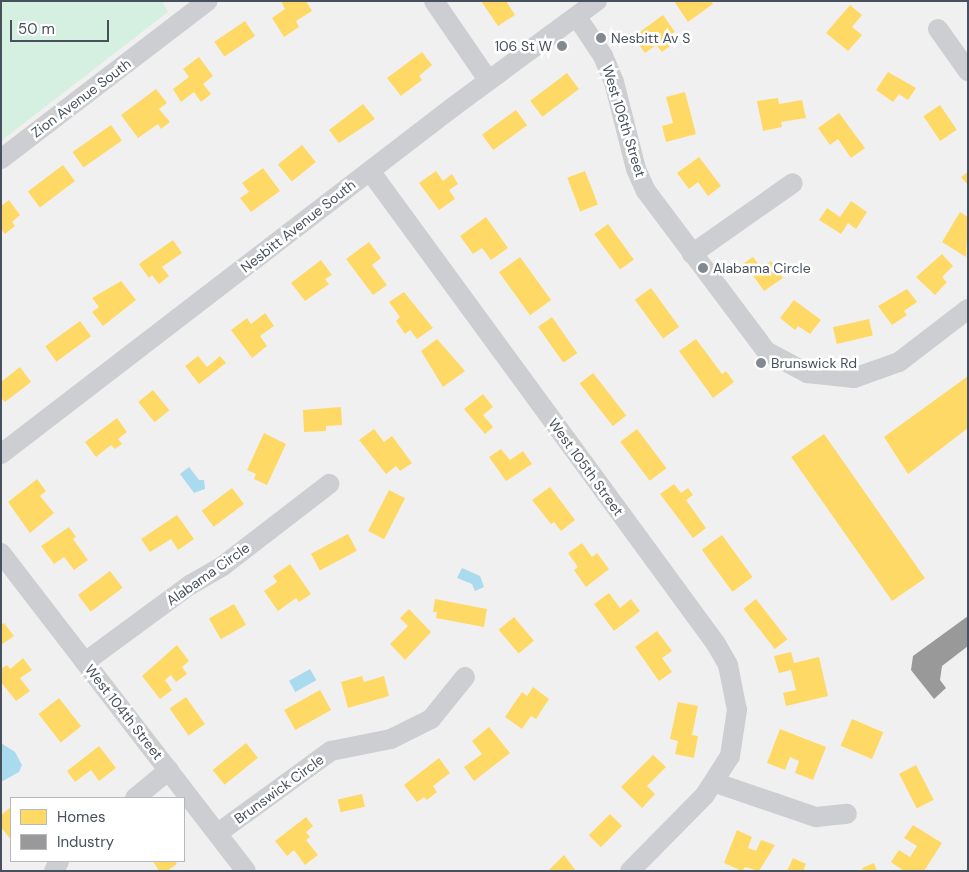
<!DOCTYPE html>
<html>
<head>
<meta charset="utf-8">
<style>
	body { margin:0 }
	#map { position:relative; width:969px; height:872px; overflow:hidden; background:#f1f0f0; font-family:"DM Sans",sans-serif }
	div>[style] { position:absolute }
	.green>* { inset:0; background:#d5efe1 }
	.water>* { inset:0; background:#aadaed; transform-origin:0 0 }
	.homes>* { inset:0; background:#ffd966; transform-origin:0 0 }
	.industry>* { inset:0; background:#999 }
	.minor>* { height:20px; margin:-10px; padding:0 10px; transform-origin:10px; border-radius:10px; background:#ccced1 }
	.dots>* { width:14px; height:14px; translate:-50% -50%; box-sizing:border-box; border:2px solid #fff; border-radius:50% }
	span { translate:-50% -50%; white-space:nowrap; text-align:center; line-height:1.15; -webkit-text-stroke:5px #fff; paint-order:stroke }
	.poi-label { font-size:14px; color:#47515d }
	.left { translate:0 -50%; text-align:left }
	.right { translate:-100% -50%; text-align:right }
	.street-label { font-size:14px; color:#47515d }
	.frame { position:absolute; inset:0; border:2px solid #47515d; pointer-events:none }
	.legend { position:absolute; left:10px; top:797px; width:175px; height:65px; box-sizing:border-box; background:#fff; border:1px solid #b5b9be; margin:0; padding:6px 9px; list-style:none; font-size:15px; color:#47515d }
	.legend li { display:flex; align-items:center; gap:10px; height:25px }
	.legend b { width:25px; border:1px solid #b5b9be }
	.scale { position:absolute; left:10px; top:20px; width:99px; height:22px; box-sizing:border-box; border:2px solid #47515d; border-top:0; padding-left:6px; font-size:15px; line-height:18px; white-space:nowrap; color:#47515d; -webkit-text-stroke:4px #fff; paint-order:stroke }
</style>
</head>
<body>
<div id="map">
	<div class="green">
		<i style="clip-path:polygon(1px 1px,162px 1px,168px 12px,1px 141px)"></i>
	</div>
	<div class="water">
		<i style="clip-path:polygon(189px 467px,199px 480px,204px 480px,205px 489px,194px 493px,180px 474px)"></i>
		<i style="clip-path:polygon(462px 568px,480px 576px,484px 587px,475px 591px,472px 584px,457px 578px)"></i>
		<i style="left:310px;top:669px;width:13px;height:24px;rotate:61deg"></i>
		<i style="clip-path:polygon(1px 743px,15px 752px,22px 765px,19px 772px,1px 782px)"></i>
	</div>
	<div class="homes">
		<i style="clip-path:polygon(281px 1px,306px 1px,312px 11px,296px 21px,299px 27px,284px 37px,272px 18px,285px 9px)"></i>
		<i style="clip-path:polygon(481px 1px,506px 1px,515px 15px,498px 26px)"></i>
		<i style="clip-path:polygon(674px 1px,711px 1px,713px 4px,688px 22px)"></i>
		<i style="clip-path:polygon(850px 5px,862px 15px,852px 27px,862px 35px,848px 51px,826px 33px)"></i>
		<i style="clip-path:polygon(663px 15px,675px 32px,665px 39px,670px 46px,662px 52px,656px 45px,645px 53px,633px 37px)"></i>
		<i style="left:245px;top:21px;width:18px;height:37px;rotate:56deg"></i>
		<i style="clip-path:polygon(422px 52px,432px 65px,419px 76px,422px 80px,401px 96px,387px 78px)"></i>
		<i style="clip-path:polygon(199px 57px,213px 76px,203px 84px,211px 94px,201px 102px,194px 92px,181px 102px,173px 89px,189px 77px,183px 69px)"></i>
		<i style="clip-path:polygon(888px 72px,916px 88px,908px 100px,899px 94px,893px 102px,876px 90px)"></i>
		<i style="left:567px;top:73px;width:20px;height:46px;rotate:53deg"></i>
		<i style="clip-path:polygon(156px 89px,167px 103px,159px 109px,170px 122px,161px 129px,158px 124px,138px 138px,121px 115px)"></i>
		<i style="clip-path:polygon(685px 92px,696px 134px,666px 142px,662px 126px,673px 123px,666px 97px)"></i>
		<i style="clip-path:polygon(778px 98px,779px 104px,802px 100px,806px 118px,781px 122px,782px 127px,763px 131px,757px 101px)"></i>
		<i style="clip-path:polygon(363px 104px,375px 119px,339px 143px,329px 130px)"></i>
		<i style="left:940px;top:105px;width:30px;height:20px;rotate:56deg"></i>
		<i style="left:516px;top:110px;width:19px;height:42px;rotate:54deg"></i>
		<i style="clip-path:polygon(839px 113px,865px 148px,851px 158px,838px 139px,830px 145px,818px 128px)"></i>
		<i style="left:111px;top:125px;width:19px;height:47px;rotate:55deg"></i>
		<i style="left:302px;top:145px;width:22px;height:31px;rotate:51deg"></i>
		<i style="clip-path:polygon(699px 157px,721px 186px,708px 196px,698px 182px,689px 189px,677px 173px)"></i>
		<i style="left:63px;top:165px;width:20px;height:44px;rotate:53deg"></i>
		<i style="clip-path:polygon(263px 168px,280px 191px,251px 212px,240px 198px,249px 192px,242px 183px)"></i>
		<i style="clip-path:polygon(436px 171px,443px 181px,452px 174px,458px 184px,449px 190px,455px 199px,439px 210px,419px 183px)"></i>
		<i style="left:585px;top:171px;width:36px;height:19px;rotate:69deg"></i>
		<i style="clip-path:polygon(968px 172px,968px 185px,961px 177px)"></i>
		<i style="clip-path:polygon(9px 200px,20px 215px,12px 222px,15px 226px,5px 234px,1px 229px,1px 206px)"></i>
		<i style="clip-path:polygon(851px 201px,867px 212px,856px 229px,848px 223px,841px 234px,819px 220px,827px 208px,840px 217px)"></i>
		<i style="clip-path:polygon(960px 212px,968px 217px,966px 257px,942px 242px)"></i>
		<i style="clip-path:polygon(486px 217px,508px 248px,491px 260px,482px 248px,473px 254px,460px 236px)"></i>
		<i style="left:608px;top:224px;width:44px;height:17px;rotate:54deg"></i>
		<i style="clip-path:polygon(173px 240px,182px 253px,162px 267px,169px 276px,159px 284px,152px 275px,149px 278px,139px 264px)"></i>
		<i style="clip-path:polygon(369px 242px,381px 258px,372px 265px,387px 285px,373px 295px,346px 259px)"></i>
		<i style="clip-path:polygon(942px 254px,953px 266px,942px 277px,947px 282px,935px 295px,916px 277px)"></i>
		<i style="left:520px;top:257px;width:53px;height:26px;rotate:54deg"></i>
		<i style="clip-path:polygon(753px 257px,761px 268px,771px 261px,783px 278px,764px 291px,744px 263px)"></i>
		<i style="clip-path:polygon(321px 260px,332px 275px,325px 279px,329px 284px,305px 301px,291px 283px)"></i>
		<i style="clip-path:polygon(121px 281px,136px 300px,103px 326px,92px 312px,99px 307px,92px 298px)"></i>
		<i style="left:651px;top:288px;width:48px;height:20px;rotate:54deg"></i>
		<i style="clip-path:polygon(907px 289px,917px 302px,904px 311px,907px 315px,892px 325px,878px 306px)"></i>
		<i style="clip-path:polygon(404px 292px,433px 328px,417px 339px,410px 330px,405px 334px,396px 321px,400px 317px,389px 302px)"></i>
		<i style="clip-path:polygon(794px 300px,821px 320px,810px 334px,798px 326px,795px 330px,780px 318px)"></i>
		<i style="clip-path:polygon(265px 313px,274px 326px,260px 336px,267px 346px,252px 358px,231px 330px,247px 318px,251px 324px)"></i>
		<i style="left:552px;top:317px;width:44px;height:17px;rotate:55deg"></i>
		<i style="left:869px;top:319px;width:17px;height:37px;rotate:77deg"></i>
		<i style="left:80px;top:321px;width:19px;height:43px;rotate:54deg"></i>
		<i style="clip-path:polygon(437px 339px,465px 371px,443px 387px,421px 351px)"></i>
		<i style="clip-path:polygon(696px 339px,722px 374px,726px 371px,734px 382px,713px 398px,679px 351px)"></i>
		<i style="clip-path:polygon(198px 356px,207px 367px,220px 356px,226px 363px,199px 384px,185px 366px)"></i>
		<i style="clip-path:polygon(20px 367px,31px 382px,5px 402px,1px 398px,1px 382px)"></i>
		<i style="left:593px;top:373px;width:54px;height:17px;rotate:52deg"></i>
		<i style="clip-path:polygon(968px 376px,968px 428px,908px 474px,884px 437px)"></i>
		<i style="left:153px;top:390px;width:26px;height:19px;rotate:51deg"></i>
		<i style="clip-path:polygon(483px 394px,493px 407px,483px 415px,493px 427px,485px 434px,464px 409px)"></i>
		<i style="clip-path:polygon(341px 407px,342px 425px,326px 426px,326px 431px,304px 432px,303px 410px)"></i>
		<i style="clip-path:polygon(117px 418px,127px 432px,118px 439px,122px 444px,115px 449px,111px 445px,96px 457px,85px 442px)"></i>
		<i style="clip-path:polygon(374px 429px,384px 442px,392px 436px,412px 463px,400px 471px,396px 466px,386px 474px,359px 440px)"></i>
		<i style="left:637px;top:429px;width:49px;height:21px;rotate:53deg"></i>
		<i style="clip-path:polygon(264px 433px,286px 444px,267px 485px,254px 479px,256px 474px,247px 470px)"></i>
		<i style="left:824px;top:434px;width:176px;height:40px;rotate:55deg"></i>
		<i style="clip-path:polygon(501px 449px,510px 460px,523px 451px,532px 464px,506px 481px,489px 457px)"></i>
		<i style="clip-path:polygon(37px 479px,46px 491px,40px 496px,54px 513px,30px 533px,8px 502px)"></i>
		<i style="clip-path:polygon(674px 484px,681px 493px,688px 488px,693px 495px,686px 500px,706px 528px,693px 538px,660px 494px)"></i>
		<i style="clip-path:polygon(550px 487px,575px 520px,561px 531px,554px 522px,551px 524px,532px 500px)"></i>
		<i style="left:232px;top:488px;width:20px;height:38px;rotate:53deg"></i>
		<i style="left:389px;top:490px;width:18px;height:46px;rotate:27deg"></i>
		<i style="clip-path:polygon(177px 515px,194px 539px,178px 550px,171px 539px,150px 552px,141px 539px)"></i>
		<i style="clip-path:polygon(69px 527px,76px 537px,73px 539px,88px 560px,74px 570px,64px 557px,54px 564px,41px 546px)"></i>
		<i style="left:348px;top:534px;width:19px;height:42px;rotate:62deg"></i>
		<i style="left:722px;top:535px;width:52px;height:25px;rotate:54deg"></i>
		<i style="clip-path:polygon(582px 543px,592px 557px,597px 553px,609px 569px,586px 587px,574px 570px,578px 567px,568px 553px)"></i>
		<i style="clip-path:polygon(290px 564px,311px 594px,299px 602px,296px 598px,278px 611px,264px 591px,277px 582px,273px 576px)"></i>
		<i style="left:110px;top:571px;width:21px;height:40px;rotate:53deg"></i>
		<i style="clip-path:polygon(609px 593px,620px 608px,631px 599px,640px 611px,614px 631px,594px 604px)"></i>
		<i style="clip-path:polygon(435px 599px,487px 609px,484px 627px,436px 618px,437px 612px,433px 612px)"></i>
		<i style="left:756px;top:599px;width:51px;height:16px;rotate:52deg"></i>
		<i style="left:234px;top:604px;width:24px;height:29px;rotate:60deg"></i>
		<i style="clip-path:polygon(409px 609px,431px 632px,405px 660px,390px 644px,408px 626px,400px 618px)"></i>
		<i style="left:514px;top:617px;width:31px;height:20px;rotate:50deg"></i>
		<i style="clip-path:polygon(4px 623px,14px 636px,1px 645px,1px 625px)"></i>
		<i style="clip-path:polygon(657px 631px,672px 651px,662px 658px,672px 672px,659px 681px,635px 647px)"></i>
		<i style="clip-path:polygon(177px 645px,189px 661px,182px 667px,187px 674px,176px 682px,171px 675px,165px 680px,172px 690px,160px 699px,142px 676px)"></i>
		<i style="clip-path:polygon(791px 652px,794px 663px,819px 657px,828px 696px,786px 706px,783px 693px,796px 690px,791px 670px,779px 673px,774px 656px)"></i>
		<i style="clip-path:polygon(23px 658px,32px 670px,20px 678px,30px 691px,16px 701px,1px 682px,1px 669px,7px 665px,10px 669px)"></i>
		<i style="clip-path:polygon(362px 676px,364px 682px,384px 676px,389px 696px,348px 708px,341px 682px)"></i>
		<i style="clip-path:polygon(533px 687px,549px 699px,536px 719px,531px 716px,522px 729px,505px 717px,522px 692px,527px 696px)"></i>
		<i style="left:320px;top:690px;width:23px;height:41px;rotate:61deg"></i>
		<i style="left:186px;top:697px;width:33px;height:20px;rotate:55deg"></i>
		<i style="left:59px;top:698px;width:36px;height:26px;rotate:52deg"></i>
		<i style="clip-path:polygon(678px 702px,698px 706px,692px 735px,698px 736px,694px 758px,675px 754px,678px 741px,670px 739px)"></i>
		<i style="left:852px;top:719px;width:34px;height:29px;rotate:23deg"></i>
		<i style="clip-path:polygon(489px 727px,510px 753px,474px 781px,464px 767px,482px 754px,472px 741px)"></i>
		<i style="clip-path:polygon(780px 729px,826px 747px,813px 780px,795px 773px,799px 761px,790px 757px,785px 770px,767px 763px)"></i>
		<i style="left:246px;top:743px;width:19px;height:43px;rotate:51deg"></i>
		<i style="clip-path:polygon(99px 746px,116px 768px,99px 781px,91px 770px,75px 782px,67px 771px)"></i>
		<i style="clip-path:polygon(653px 755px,666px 767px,647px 786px,655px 794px,642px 808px,621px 787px)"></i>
		<i style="clip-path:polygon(439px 758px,450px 773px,433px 786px,437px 792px,427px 800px,424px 797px,417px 802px,404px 785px)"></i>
		<i style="left:916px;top:765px;width:39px;height:19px;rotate:63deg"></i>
		<i style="left:362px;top:794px;width:13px;height:25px;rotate:77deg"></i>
		<i style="clip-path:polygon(11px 807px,11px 840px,1px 827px,1px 815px)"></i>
		<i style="left:610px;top:814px;width:17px;height:30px;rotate:45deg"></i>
		<i style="clip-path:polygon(306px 817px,313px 826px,306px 832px,310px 837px,306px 840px,318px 855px,305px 865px,294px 850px,287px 856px,275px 841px)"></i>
		<i style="clip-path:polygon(913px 825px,942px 843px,924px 871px,904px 871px,891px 862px,899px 850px,910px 857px,917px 846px,904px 838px)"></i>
		<i style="clip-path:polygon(737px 830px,752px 837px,748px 848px,756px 851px,761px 840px,775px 845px,759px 871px,745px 867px,742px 871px,724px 863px)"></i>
		<i style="clip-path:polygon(564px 855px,576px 871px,548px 871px)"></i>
		<i style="clip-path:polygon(793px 858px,806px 864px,803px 871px,787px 871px)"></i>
		<i style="clip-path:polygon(153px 861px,175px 861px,177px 864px,167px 871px,159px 871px)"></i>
		<i style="clip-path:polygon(874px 863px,877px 871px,863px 871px,862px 868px)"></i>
	</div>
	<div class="industry">
		<i style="clip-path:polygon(968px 616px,968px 646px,942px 666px,940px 680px,946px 688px,934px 699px,911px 670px,913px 656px)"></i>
	</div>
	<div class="minor">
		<i style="left:434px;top:1px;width:96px;rotate:55.6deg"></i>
		<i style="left:577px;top:17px;width:47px;rotate:56.3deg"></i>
		<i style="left:603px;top:56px;width:28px;rotate:67deg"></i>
		<i style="left:614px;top:82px;width:90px;rotate:75.8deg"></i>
		<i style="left:636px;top:169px;width:24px;rotate:66deg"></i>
		<i style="left:646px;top:191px;width:200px;rotate:53.1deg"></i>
		<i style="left:766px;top:351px;width:47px;rotate:28.2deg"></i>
		<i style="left:807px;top:373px;width:47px;rotate:6.1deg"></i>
		<i style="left:854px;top:378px;width:48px;rotate:-19.6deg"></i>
		<i style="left:899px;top:362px;width:87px;rotate:-37.5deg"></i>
		<i style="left:938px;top:29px;width:52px;rotate:54.5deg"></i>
		<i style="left:1px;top:159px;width:260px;rotate:-37.4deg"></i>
		<i style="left:370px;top:171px;width:586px;rotate:53.81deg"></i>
		<i style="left:716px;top:644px;width:24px;rotate:60deg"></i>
		<i style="left:728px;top:665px;width:46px;rotate:78.7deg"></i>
		<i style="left:737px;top:710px;width:47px;rotate:98.7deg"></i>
		<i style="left:730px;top:756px;width:46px;rotate:122.7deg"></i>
		<i style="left:705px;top:795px;width:107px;rotate:134.6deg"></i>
		<i style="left:692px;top:254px;width:123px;rotate:-35.1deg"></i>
		<i style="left:1px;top:454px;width:570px;rotate:-37.51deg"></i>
		<i style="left:453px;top:107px;width:179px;rotate:-36.4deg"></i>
		<i style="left:1px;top:553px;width:401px;rotate:52.4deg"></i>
		<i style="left:85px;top:662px;width:130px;rotate:-36.3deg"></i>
		<i style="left:190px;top:585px;width:39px;rotate:-30deg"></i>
		<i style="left:224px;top:565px;width:133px;rotate:-37.6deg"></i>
		<i style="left:716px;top:783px;width:106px;rotate:18.8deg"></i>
		<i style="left:816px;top:817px;width:31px;rotate:-6deg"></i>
		<i style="left:135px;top:798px;width:44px;rotate:-39.5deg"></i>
		<i style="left:218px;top:833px;width:140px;rotate:-36deg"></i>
		<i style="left:331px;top:751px;width:61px;rotate:-11.3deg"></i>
		<i style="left:391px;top:739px;width:45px;rotate:-26.6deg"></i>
		<i style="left:431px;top:719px;width:54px;rotate:-51deg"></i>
		<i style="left:54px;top:871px;width:11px;rotate:-63deg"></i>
	</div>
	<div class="dots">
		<i style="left:601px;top:38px;background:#828990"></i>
		<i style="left:562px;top:46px;background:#828990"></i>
		<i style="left:703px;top:268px;background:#828990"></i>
		<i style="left:761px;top:363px;background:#828990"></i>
	</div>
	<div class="poi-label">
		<span class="left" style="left:611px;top:38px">Nesbitt Av S</span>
		<span class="right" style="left:552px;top:46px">106 St W</span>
		<span class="left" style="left:713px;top:268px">Alabama Circle</span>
		<span class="left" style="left:771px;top:363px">Brunswick Rd</span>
	</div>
	<div class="street-label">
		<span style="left:81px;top:98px;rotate:-37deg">Zion Avenue South</span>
		<span style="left:624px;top:121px;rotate:73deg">West 106th Street</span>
		<span style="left:298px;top:226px;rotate:-38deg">Nesbitt Avenue South</span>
		<span style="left:586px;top:467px;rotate:54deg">West 105th Street</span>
		<span style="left:208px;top:574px;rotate:-35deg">Alabama Circle</span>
		<span style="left:124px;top:712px;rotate:52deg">West 104th Street</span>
		<span style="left:279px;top:789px;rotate:-36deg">Brunswick Circle</span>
	</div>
	<div class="frame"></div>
	<ul class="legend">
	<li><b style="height:14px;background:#ffd966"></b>Homes</li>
	<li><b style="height:14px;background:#999"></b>Industry</li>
	</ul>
	<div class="scale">50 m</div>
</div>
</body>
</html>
